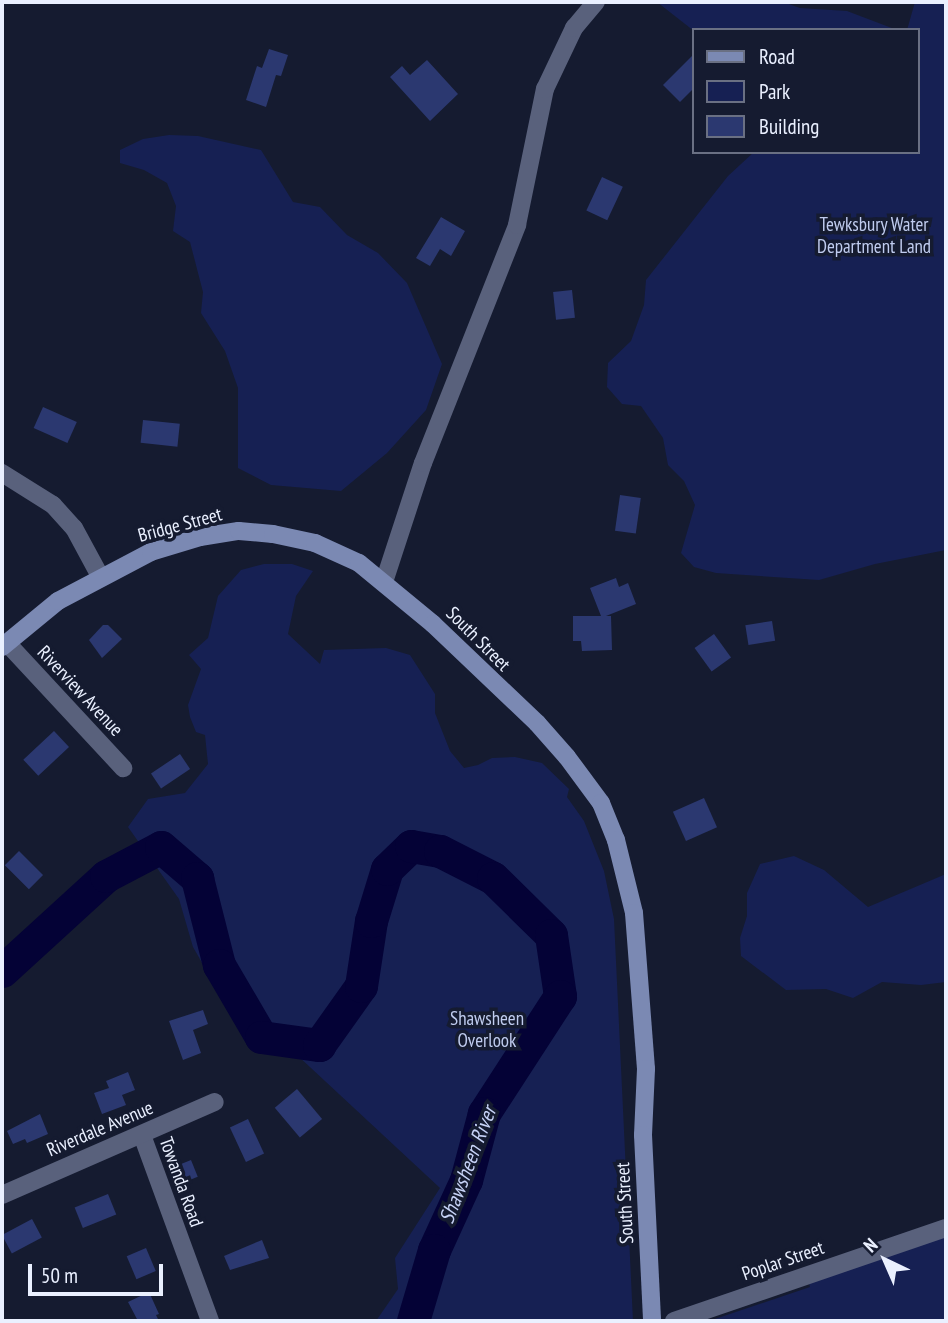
<!DOCTYPE html>
<html>
<head>
<meta charset="utf-8">
<style>
	body { margin:0 }
	#map { position:relative; width:948px; height:1323px; overflow:hidden; background:#151b30; font-family:"PT Sans Narrow",sans-serif }
	div>[style] { position:absolute }
	.green>* { inset:0; background:#162053 }
	.river>* { height:33px; margin:-16.5px; padding:0 16.5px; transform-origin:16.5px; border-radius:16.5px; background:#040236 }
	.building>* { inset:0; background:#2b3870; transform-origin:0 0 }
	.street>* { height:18px; margin:-9px; padding:0 9px; transform-origin:9px; border-radius:9px; background:#59617c }
	.secondary>* { height:18px; margin:-9px; padding:0 9px; transform-origin:9px; border-radius:9px; background:#7b89b3 }
	span { translate:-50% -50%; white-space:nowrap; text-align:center; line-height:1.15; -webkit-text-stroke:7px #151b30; paint-order:stroke }
	.park-label { font-size:19px; color:#c0ccef }
	.street-label { font-size:19px; color:#eaf0ff }
	.water-label { font-size:21px; color:#c7d3f7; font-style:italic }
	.frame { position:absolute; inset:0; border:4px solid #eaf0ff; pointer-events:none }
	.legend { position:absolute; left:692px; top:28px; width:228px; height:126px; box-sizing:border-box; background:#151b30; border:2px solid #6a7083; margin:0; padding:9px 12px; list-style:none; font-size:21px; color:#eaf0ff }
	.legend li { display:flex; align-items:center; gap:14px; height:35px }
	.legend b { width:35px; border:2px solid #6a7083 }
	.north { position:absolute; left:850px; top:1225px; width:70px; height:70px; -webkit-text-stroke:5px #151b30; paint-order:stroke; rotate:316deg; font-size:19px; font-weight:700; line-height:28px; text-align:center; color:#eaf0ff }
	.north::after { content:''; display:block; margin:auto; width:24px; height:32px; background:#eaf0ff; clip-path:polygon(50% 0,100% 100%,50% 72%,0 100%) }
	.scale { position:absolute; left:28px; top:1264px; width:135px; height:32px; box-sizing:border-box; border:4px solid #eaf0ff; border-top:0; padding-left:9px; font-size:21px; line-height:24px; white-space:nowrap; color:#eaf0ff; -webkit-text-stroke:5px #151b30; paint-order:stroke }
</style>
</head>
<body>
<div id="map">
	<div class="green">
		<i style="clip-path:polygon(657px 2px,783px 2px,800px 8px,847px 11px,897px 30px,694px 31px)"></i>
		<i style="clip-path:polygon(915px 2px,946px 2px,946px 550px,875px 564px,819px 580px,716px 573px,694px 567px,681px 553px,695px 505px,684px 481px,668px 465px,663px 438px,641px 406px,622px 404px,607px 387px,608px 363px,631px 341px,644px 305px,646px 280px,728px 176px,754px 152px,918px 152px,918px 30px,907px 30px)"></i>
		<i style="clip-path:polygon(169px 135px,198px 136px,261px 150px,293px 202px,320px 207px,347px 235px,378px 253px,407px 283px,442px 364px,426px 410px,387px 453px,341px 491px,271px 485px,238px 468px,238px 388px,225px 351px,201px 313px,203px 292px,190px 242px,173px 231px,176px 206px,167px 183px,144px 170px,120px 163px,120px 150px,143px 139px)"></i>
		<i style="clip-path:polygon(264px 564px,292px 564px,313px 571px,296px 596px,288px 634px,320px 664px,324px 650px,386px 648px,410px 655px,435px 694px,435px 713px,450px 751px,464px 768px,478px 765px,492px 758px,515px 757px,542px 763px,569px 789px,567px 797px,584px 821px,604px 871px,614px 919px,633px 1321px,376px 1321px,398px 1289px,395px 1258px,440px 1188px,297px 1055px,236px 1022px,193px 947px,179px 899px,128px 827px,148px 799px,185px 793px,208px 764px,205px 735px,196px 732px,190px 717px,188px 705px,201px 669px,189px 655px,208px 638px,218px 596px,241px 570px)"></i>
		<i style="clip-path:polygon(794px 856px,824px 870px,868px 907px,946px 874px,946px 982px,921px 985px,882px 982px,853px 998px,826px 989px,786px 990px,741px 956px,740px 938px,747px 916px,747px 893px,760px 864px)"></i>
		<i style="clip-path:polygon(946px 1230px,946px 1321px,709px 1321px,810px 1287px,807px 1275px)"></i>
	</div>
	<div class="river">
		<i style="left:2px;top:971px;width:141px;rotate:-42.4deg"></i>
		<i style="left:106px;top:876px;width:62px;rotate:-27.8deg"></i>
		<i style="left:161px;top:847px;width:48px;rotate:40.7deg"></i>
		<i style="left:197px;top:878px;width:90px;rotate:75.8deg"></i>
		<i style="left:219px;top:965px;width:83px;rotate:59.7deg"></i>
		<i style="left:261px;top:1037px;width:59px;rotate:7.9deg"></i>
		<i style="left:319px;top:1045px;width:72px;rotate:-54.6deg"></i>
		<i style="left:361px;top:986px;width:66px;rotate:-81.3deg"></i>
		<i style="left:371px;top:921px;width:54px;rotate:-72.9deg"></i>
		<i style="left:387px;top:869px;width:33px;rotate:-44deg"></i>
		<i style="left:411px;top:846px;width:29px;rotate:10deg"></i>
		<i style="left:440px;top:851px;width:59px;rotate:27deg"></i>
		<i style="left:493px;top:878px;width:81px;rotate:44.5deg"></i>
		<i style="left:551px;top:935px;width:62px;rotate:81.6deg"></i>
		<i style="left:560px;top:996px;width:140px;rotate:123deg"></i>
		<i style="left:484px;top:1113px;width:69px;rotate:105deg"></i>
		<i style="left:466px;top:1180px;width:77px;rotate:114.6deg"></i>
		<i style="left:434px;top:1250px;width:74px;rotate:106.5deg"></i>
	</div>
	<div class="building">
		<i style="clip-path:polygon(269px 49px,288px 55px,281px 76px,276px 75px,266px 107px,246px 100px,257px 66px,262px 68px)"></i>
		<i style="clip-path:polygon(694px 54px,694px 88px,680px 102px,663px 85px)"></i>
		<i style="clip-path:polygon(427px 60px,458px 94px,430px 121px,390px 77px,402px 66px,410px 75px)"></i>
		<i style="left:602px;top:177px;width:23px;height:37px;rotate:25deg"></i>
		<i style="clip-path:polygon(441px 217px,465px 231px,451px 256px,440px 249px,430px 266px,416px 258px)"></i>
		<i style="left:572px;top:290px;width:28px;height:19px;rotate:84deg"></i>
		<i style="left:43px;top:407px;width:37px;height:23px;rotate:24deg"></i>
		<i style="left:143px;top:420px;width:37px;height:23px;rotate:6deg"></i>
		<i style="left:620px;top:495px;width:21px;height:36px;rotate:8deg"></i>
		<i style="clip-path:polygon(616px 578px,619px 587px,628px 583px,636px 604px,606px 616px,611px 616px,612px 650px,582px 651px,581px 641px,573px 641px,573px 616px,601px 616px,590px 588px)"></i>
		<i style="left:772px;top:621px;width:20px;height:27px;rotate:81deg"></i>
		<i style="clip-path:polygon(103px 625px,108px 625px,122px 639px,102px 658px,89px 640px)"></i>
		<i style="left:714px;top:634px;width:29px;height:24px;rotate:54deg"></i>
		<i style="left:54px;top:731px;width:22px;height:42px;rotate:47deg"></i>
		<i style="left:180px;top:754px;width:18px;height:35px;rotate:56deg"></i>
		<i style="left:704px;top:798px;width:32px;height:34px;rotate:66deg"></i>
		<i style="left:19px;top:851px;width:34px;height:20px;rotate:45deg"></i>
		<i style="clip-path:polygon(203px 1010px,208px 1024px,193px 1030px,201px 1053px,183px 1060px,169px 1021px)"></i>
		<i style="clip-path:polygon(128px 1072px,135px 1090px,122px 1095px,126px 1105px,102px 1114px,94px 1093px,109px 1088px,106px 1081px)"></i>
		<i style="left:297px;top:1089px;width:39px;height:29px;rotate:50deg"></i>
		<i style="clip-path:polygon(40px 1114px,48px 1134px,27px 1143px,25px 1139px,13px 1144px,7px 1131px)"></i>
		<i style="left:248px;top:1119px;width:38px;height:20px;rotate:65deg"></i>
		<i style="left:191px;top:1160px;width:18px;height:24px;rotate:68deg"></i>
		<i style="left:108px;top:1194px;width:22px;height:36px;rotate:68deg"></i>
		<i style="left:32px;top:1219px;width:21px;height:34px;rotate:62deg"></i>
		<i style="clip-path:polygon(262px 1240px,269px 1258px,230px 1270px,224px 1256px)"></i>
		<i style="left:146px;top:1248px;width:25px;height:21px;rotate:67deg"></i>
		<i style="clip-path:polygon(149px 1292px,159px 1314px,156px 1315px,159px 1321px,138px 1321px,128px 1302px)"></i>
	</div>
	<div class="street">
		<i style="left:2px;top:473px;width:60px;rotate:32.1deg"></i>
		<i style="left:53px;top:505px;width:31px;rotate:48deg"></i>
		<i style="left:74px;top:528px;width:55px;rotate:61.6deg"></i>
		<i style="left:384px;top:582px;width:125px;rotate:-71.9deg"></i>
		<i style="left:423px;top:463px;width:256px;rotate:-68.4deg"></i>
		<i style="left:517px;top:225px;width:139px;rotate:-78.4deg"></i>
		<i style="left:545px;top:89px;width:68px;rotate:-64.6deg"></i>
		<i style="left:574px;top:28px;width:34px;rotate:-50deg"></i>
		<i style="left:7px;top:643px;width:171px;rotate:47.1deg"></i>
		<i style="left:142px;top:1135px;width:198px;rotate:69.9deg"></i>
		<i style="left:2px;top:1195px;width:232px;rotate:-23.6deg"></i>
		<i style="left:674px;top:1321px;width:287px;rotate:-18.9deg"></i>
	</div>
	<div class="secondary">
		<i style="left:2px;top:647px;width:72px;rotate:-39.4deg"></i>
		<i style="left:58px;top:601px;width:105px;rotate:-27.8deg"></i>
		<i style="left:151px;top:552px;width:51px;rotate:-17deg"></i>
		<i style="left:200px;top:537px;width:39px;rotate:-9deg"></i>
		<i style="left:239px;top:531px;width:34px;rotate:5deg"></i>
		<i style="left:273px;top:534px;width:43px;rotate:12.1deg"></i>
		<i style="left:315px;top:543px;width:48px;rotate:24.4deg"></i>
		<i style="left:359px;top:563px;width:96px;rotate:39.5deg"></i>
		<i style="left:433px;top:624px;width:144px;rotate:43.6deg"></i>
		<i style="left:537px;top:723px;width:45px;rotate:48.6deg"></i>
		<i style="left:567px;top:757px;width:57px;rotate:53.5deg"></i>
		<i style="left:601px;top:803px;width:40px;rotate:68deg"></i>
		<i style="left:616px;top:840px;width:75px;rotate:76.1deg"></i>
		<i style="left:634px;top:913px;width:156px;rotate:85.6deg"></i>
		<i style="left:646px;top:1069px;width:66px;rotate:92.6deg"></i>
		<i style="left:643px;top:1135px;width:186px;rotate:87.2deg"></i>
	</div>
	<div class="park-label">
		<span style="left:874px;top:236px">Tewksbury Water<br>Department Land</span>
		<span style="left:487px;top:1030px">Shawsheen<br>Overlook</span>
	</div>
	<div class="street-label">
		<span style="left:180px;top:525px;rotate:-15deg">Bridge Street</span>
		<span style="left:478px;top:639px;rotate:45deg">South Street</span>
		<span style="left:80px;top:691px;rotate:47deg">Riverview Avenue</span>
		<span style="left:100px;top:1129px;rotate:-23deg">Riverdale Avenue</span>
		<span style="left:181px;top:1182px;rotate:70deg">Towanda Road</span>
		<span style="left:625px;top:1203px;rotate:-93deg">South Street</span>
		<span style="left:783px;top:1261px;rotate:-19deg">Poplar Street</span>
	</div>
	<div class="water-label">
		<span style="left:468px;top:1165px;rotate:-69deg">Shawsheen River</span>
	</div>
	<div class="frame"></div>
	<ul class="legend">
	<li><b style="height:9px;background:#7b89b3"></b>Road</li>
	<li><b style="height:19px;background:#162053"></b>Park</li>
	<li><b style="height:19px;background:#2b3870"></b>Building</li>
	</ul>
	<div class="north">N</div>
	<div class="scale">50 m</div>
</div>
</body>
</html>
